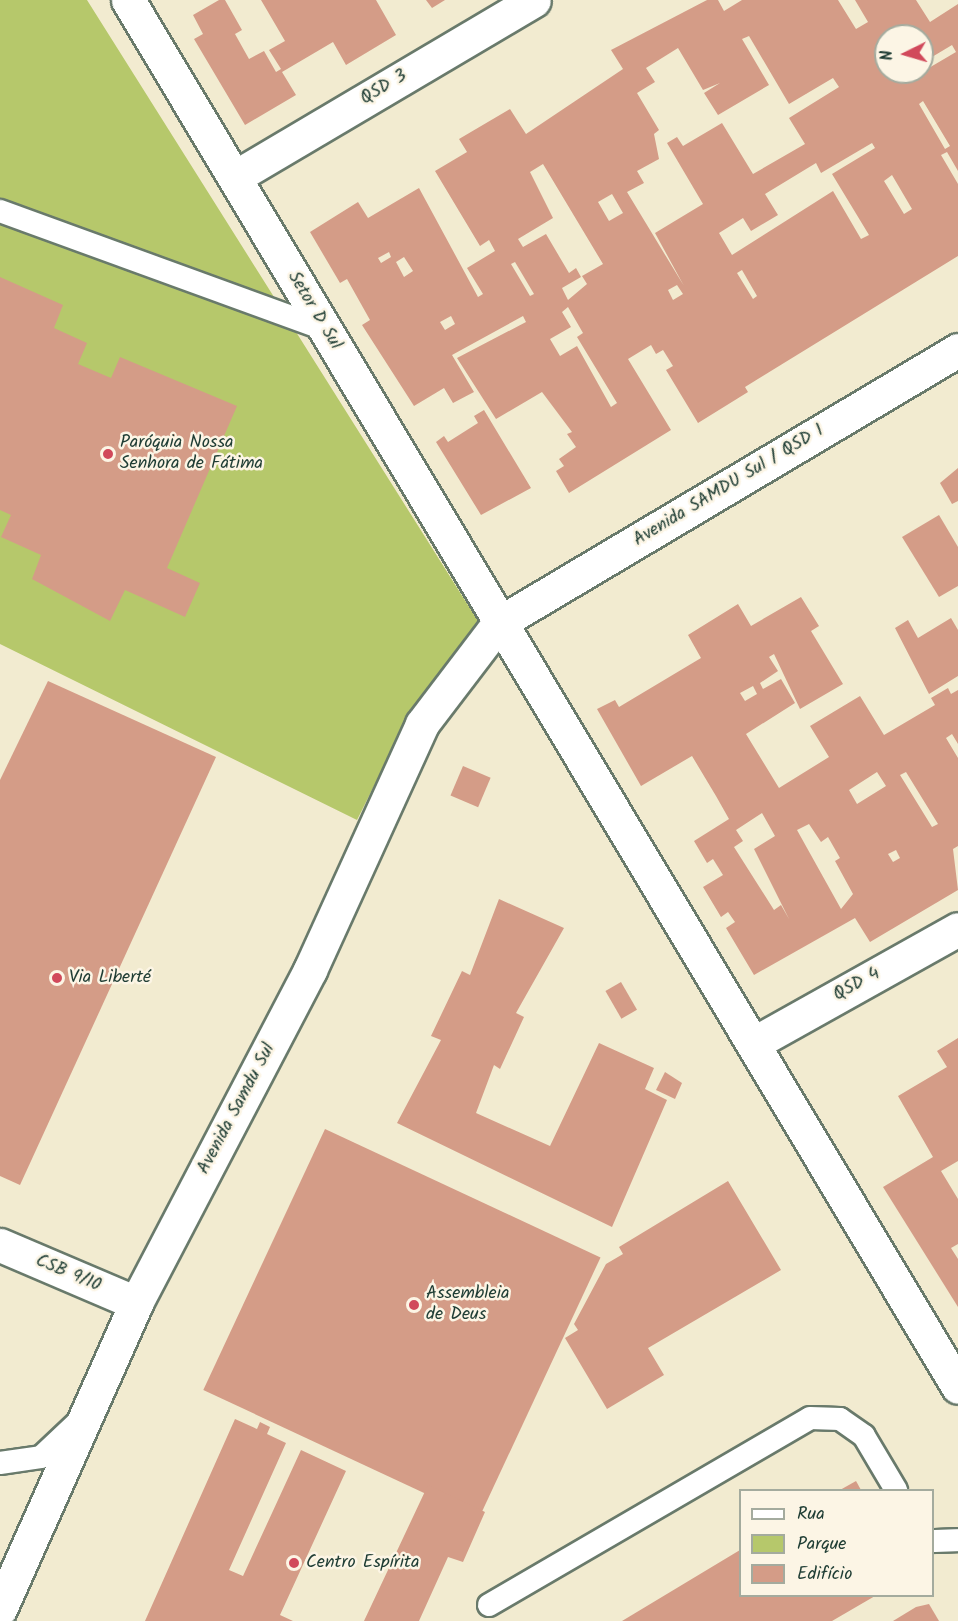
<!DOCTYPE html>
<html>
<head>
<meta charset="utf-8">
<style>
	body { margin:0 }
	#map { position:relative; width:958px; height:1621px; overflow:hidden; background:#f2ebd0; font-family:Kalam,sans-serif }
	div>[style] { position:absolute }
	.green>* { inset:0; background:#b6c86b }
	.building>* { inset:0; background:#d49c87; transform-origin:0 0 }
	.roads { filter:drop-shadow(2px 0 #697a6b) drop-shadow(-2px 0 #697a6b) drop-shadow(0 2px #697a6b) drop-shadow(0 -2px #697a6b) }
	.lane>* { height:22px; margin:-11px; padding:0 11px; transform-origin:11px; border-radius:11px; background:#fff }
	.street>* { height:33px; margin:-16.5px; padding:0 16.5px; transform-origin:16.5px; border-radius:16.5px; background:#fff }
	.secondary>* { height:33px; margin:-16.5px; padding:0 16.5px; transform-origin:16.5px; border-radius:16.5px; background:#fff }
	.dots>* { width:16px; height:16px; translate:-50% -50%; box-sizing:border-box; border:3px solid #fcf5e5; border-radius:50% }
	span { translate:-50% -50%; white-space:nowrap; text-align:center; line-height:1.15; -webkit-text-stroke:5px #fcf5e5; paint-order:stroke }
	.street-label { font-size:18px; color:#1f3d34 }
	.poi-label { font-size:18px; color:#1f3d34 }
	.left { translate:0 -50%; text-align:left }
	.legend { position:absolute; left:739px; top:1489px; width:195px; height:108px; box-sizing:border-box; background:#fcf5e5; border:2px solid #a4ab9e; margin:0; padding:8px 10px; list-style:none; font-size:18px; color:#1f3d34 }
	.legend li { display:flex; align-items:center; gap:12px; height:30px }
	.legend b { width:30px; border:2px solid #a4ab9e }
	.north { position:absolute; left:874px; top:24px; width:60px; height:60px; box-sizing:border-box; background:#fcf5e5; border:2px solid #a4ab9e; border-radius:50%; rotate:265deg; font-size:16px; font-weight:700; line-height:24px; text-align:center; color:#1f3d34 }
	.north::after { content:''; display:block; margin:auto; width:21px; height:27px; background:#d1495b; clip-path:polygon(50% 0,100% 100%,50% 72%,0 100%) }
</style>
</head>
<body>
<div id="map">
	<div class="green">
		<i style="clip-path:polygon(0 0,87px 0,478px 621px,409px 716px,357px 820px,0 644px)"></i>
	</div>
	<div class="building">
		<i style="clip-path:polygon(219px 0,225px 0,242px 30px,235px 34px,249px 59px,264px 51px,276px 72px,281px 69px,269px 50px,285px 41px,261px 0,376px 0,396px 35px,346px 65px,333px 42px,282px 72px,296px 95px,245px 125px,194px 39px,203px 34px,193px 15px)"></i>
		<i style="clip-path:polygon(426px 0,445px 0,432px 8px)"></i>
		<i style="clip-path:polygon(evenodd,707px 0,718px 0,724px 11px,742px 0,838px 0,856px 29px,868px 22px,855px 0,916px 0,930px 22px,958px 4px,958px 171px,947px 152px,941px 155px,958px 184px,958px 256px,745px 387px,748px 392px,698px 423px,666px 370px,673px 366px,663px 350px,656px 354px,651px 345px,628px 359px,671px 430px,569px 493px,556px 471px,564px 466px,559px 459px,576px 447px,567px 434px,572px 432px,542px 392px,496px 419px,457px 358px,526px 322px,523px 316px,452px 355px,474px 392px,453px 403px,444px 388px,414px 406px,362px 325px,370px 320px,347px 279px,340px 283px,310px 232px,358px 202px,368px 218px,419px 188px,478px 297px,483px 294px,467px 268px,495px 251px,489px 240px,480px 246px,435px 171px,467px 152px,459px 139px,510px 109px,526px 134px,623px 69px,611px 50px,707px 0,749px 36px,789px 104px,833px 78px,839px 87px,789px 118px,805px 144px,753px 174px,722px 123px,683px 146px,677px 137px,667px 143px,703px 204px,655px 233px,684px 286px,627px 192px,644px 183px,637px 171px,659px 159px,654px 134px,659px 130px,637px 93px,655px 82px,646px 68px,678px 48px,703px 90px,720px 83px,704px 93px,718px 115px,769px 85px,742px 39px,749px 36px,707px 0,886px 36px,922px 36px,922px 63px,952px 45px,956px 52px,905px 82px,901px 76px,908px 72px,886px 72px,886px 36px,707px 0,923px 101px,950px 146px,945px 149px,919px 104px,923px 101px,707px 0,872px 143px,875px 148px,832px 174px,869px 235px,861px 239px,833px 191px,732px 255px,719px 233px,743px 218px,751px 231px,778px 215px,765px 194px,816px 163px,821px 173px,872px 143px,707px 0,543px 164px,603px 264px,582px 276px,587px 284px,568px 300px,562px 288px,581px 277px,576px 268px,569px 273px,546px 234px,523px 247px,518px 239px,553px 218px,530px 172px,543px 164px,707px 0,892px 175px,912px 209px,904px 214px,884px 181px,892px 175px,707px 0,612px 194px,623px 213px,609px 221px,598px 202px,612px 194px,707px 0,389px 252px,391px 257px,381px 263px,378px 258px,389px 252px,707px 0,404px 257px,413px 271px,404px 277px,396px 262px,404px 257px,707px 0,515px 262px,534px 294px,530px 296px,511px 264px,515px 262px,707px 0,742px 270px,757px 296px,753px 299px,737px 273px,742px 270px,707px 0,677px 285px,683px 294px,673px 300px,668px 290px,677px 285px,707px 0,568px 307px,583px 333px,577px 337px,617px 403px,611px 407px,577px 346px,560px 356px,550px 339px,571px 327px,562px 312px,568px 307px,707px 0,451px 316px,455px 324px,445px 330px,440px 322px,451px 316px)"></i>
		<i style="clip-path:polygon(0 277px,63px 305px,54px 328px,87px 343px,78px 364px,111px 378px,120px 357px,237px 406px,167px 568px,200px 583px,185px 617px,125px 590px,110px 621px,32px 579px,41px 555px,1px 537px,11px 515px,0 510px)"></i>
		<i style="clip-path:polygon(484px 410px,531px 488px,481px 515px,436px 442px,444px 436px,448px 442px,478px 423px,474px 416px)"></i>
		<i style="clip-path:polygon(958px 468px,958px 501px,952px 504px,940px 483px)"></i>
		<i style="clip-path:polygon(939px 515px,958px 547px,958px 586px,939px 597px,902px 537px)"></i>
		<i style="clip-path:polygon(evenodd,801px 597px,819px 626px,811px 631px,843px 684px,800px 709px,774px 654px,769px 657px,778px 671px,760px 683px,763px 689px,781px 679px,795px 703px,746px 734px,779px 788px,829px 757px,810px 726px,860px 696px,884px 735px,935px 705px,931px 698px,948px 688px,951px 694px,958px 690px,958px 744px,952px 734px,946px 738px,958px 758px,958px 846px,953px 849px,958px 890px,870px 942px,855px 918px,754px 975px,726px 928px,735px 922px,728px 912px,721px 917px,703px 887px,723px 875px,713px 859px,707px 863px,694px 841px,729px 819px,716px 796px,692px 756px,641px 786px,597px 709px,615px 700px,619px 707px,701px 658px,688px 635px,738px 604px,751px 626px,801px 597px,753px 686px,757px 694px,745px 701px,740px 693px,753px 686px,801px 597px,877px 772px,886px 786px,857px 804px,849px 790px,877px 772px,801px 597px,906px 772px,938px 824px,932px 827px,900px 775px,906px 772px,801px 597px,762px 813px,775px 836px,754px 849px,789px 919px,781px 905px,774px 910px,734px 847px,743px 841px,736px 830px,762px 813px,801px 597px,809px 824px,821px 842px,828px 837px,840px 858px,835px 861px,853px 894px,841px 909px,797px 830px,809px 824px,801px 597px,896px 850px,900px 858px,893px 862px,888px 854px,896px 850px)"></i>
		<i style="clip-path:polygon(951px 618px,958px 630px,958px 676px,929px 694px,895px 628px,908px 620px,918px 638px)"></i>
		<i style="clip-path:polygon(48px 681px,216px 757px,20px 1185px,0 1176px,0 780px)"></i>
		<i style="left:463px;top:766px;width:30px;height:32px;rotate:23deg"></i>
		<i style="clip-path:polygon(499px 899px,564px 928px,516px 1013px,524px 1017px,500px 1069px,494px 1065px,476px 1113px,550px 1146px,599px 1043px,654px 1068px,645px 1089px,667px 1100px,612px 1227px,397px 1123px,441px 1040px,431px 1036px,462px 971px,470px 975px)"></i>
		<i style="left:621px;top:982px;width:32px;height:18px;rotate:60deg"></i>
		<i style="clip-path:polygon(958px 1038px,958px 1161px,941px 1171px,958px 1199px,958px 1244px,951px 1248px,958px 1259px,958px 1307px,883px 1187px,933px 1157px,898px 1096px,947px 1067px,937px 1051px)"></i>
		<i style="clip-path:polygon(665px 1072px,682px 1083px,675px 1099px,656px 1090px)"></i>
		<i style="left:325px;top:1129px;width:304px;height:288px;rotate:25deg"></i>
		<i style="clip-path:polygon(728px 1181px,781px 1270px,648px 1348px,664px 1375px,607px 1409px,565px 1338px,578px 1330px,574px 1324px,606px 1264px,623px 1254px,619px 1247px)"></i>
		<i style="clip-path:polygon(235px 1419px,257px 1429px,260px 1422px,270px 1427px,267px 1434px,286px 1443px,229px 1570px,243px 1576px,301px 1450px,346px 1471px,280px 1615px,293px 1621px,145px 1621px)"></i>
		<i style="clip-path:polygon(856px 1481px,861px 1490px,840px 1490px)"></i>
		<i style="clip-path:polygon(428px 1485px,485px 1512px,463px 1562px,448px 1557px,419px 1621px,364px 1621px)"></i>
		<i style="clip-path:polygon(740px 1550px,740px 1596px,875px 1596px,832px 1621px,622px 1621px)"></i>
		<i style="clip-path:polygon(929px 1604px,939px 1621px,893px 1621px,916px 1607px)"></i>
	</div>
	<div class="roads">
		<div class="lane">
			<i style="left:0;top:211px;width:346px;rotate:20deg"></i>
			<i style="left:0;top:1463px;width:41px;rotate:-8.3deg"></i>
			<i style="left:41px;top:1457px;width:50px;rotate:-43.4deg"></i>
			<i style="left:932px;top:1541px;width:26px;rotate:-2deg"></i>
			<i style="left:489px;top:1605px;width:371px;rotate:-30.2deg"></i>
			<i style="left:810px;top:1418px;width:30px;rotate:2deg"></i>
			<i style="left:840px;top:1419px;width:29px;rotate:35deg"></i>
			<i style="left:864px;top:1436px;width:63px;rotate:59.3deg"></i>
		</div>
		<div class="street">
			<i style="left:235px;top:177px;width:347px;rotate:-30.6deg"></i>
			<i style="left:756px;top:1042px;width:231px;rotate:-29.2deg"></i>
			<i style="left:0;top:1245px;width:148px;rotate:23.1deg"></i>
		</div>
		<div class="secondary">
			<i style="left:128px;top:0;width:1616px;rotate:59.1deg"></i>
			<i style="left:0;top:1609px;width:335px;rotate:-66deg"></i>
			<i style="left:136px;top:1303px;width:376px;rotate:-62.4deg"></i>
			<i style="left:310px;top:970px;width:270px;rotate:-65.5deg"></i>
			<i style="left:422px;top:724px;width:127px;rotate:-52.7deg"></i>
			<i style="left:499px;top:623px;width:534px;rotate:-30.74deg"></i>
		</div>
	</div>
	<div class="dots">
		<i style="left:108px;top:454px;background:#d1495b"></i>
		<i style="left:57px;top:978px;background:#d1495b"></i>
		<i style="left:414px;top:1305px;background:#d1495b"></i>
		<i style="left:294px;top:1563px;background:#d1495b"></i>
	</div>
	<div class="street-label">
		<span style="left:384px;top:88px;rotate:-31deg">QSD 3</span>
		<span style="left:314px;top:311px;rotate:59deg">Setor D Sul</span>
		<span style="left:729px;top:486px;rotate:-31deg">Avenida SAMDU Sul / QSD 1</span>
		<span style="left:857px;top:985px;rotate:-29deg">QSD 4</span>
		<span style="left:237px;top:1109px;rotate:-62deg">Avenida Samdu Sul</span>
		<span style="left:68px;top:1274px;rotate:23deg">CSB 9/10</span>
	</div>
	<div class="poi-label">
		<span class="left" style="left:120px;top:454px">Paróquia Nossa<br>Senhora de Fátima</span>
		<span class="left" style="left:69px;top:978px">Via Liberté</span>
		<span class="left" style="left:426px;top:1305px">Assembleia<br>de Deus</span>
		<span class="left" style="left:306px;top:1563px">Centro Espírita</span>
	</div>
	<ul class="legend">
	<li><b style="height:8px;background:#fff"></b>Rua</li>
	<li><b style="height:16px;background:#b6c86b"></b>Parque</li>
	<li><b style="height:16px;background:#d49c87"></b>Edifício</li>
	</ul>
	<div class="north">N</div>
</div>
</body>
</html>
